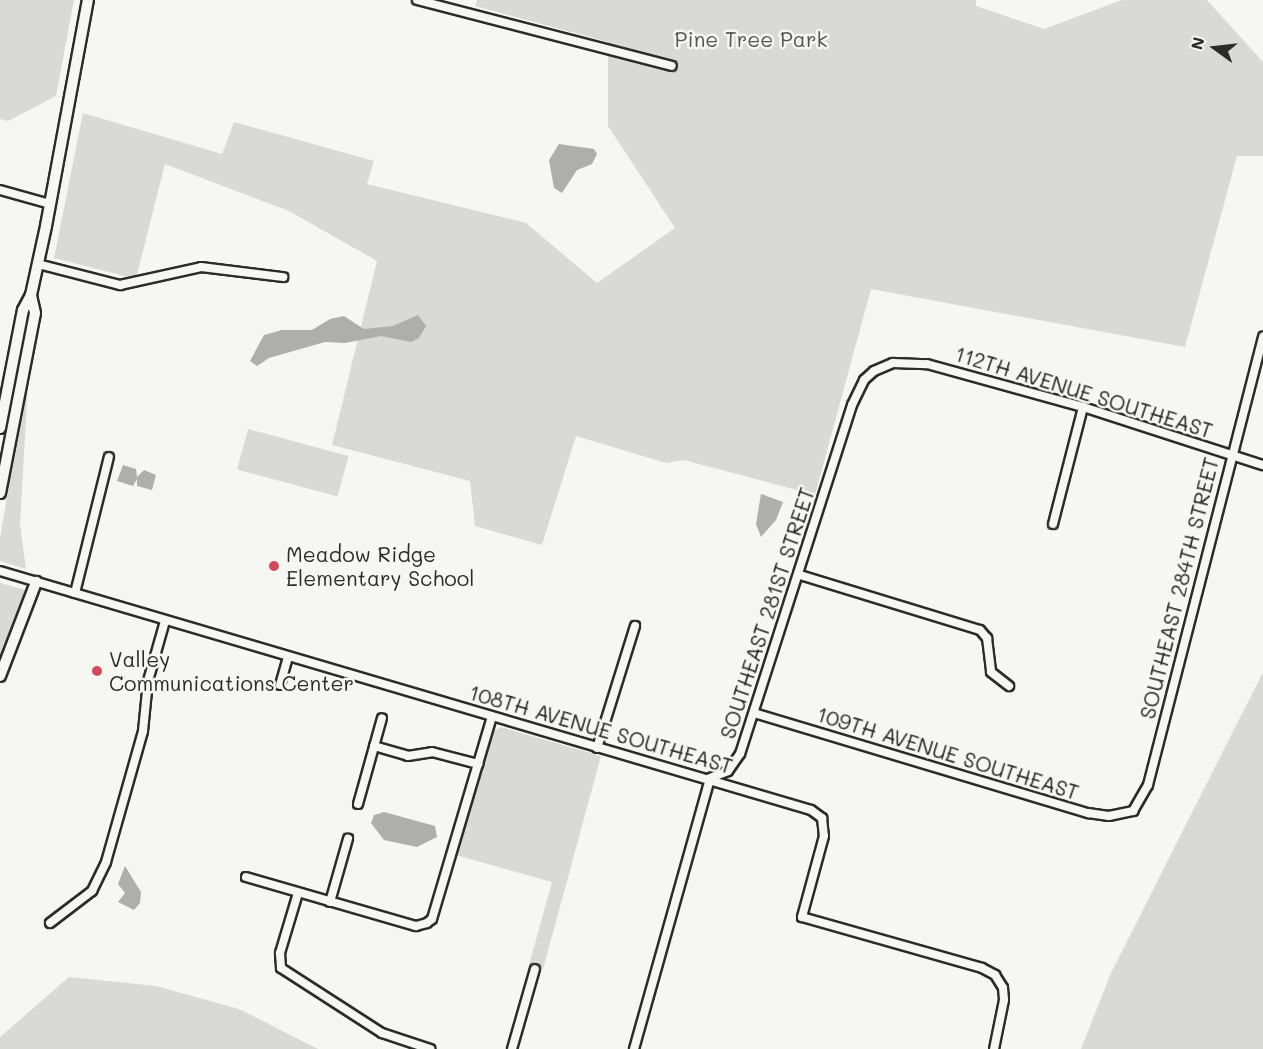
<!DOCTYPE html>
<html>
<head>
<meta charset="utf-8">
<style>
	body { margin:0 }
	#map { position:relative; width:1263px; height:1049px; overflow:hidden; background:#f6f6f2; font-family:Mali,sans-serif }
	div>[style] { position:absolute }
	.green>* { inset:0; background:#d9d9d5; transform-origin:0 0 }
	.water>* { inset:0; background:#aeaeab }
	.roads { filter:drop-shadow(2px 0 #2b2b2b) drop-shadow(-2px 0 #2b2b2b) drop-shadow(0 2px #2b2b2b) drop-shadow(0 -2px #2b2b2b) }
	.minor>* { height:8px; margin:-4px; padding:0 4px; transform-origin:4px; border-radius:4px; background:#f6f6f2 }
	.major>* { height:10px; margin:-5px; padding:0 5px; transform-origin:5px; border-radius:5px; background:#f6f6f2 }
	.dots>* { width:16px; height:16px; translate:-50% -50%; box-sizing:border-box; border:3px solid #f6f6f2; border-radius:50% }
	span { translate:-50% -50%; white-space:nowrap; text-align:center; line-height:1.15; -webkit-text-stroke:5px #f6f6f2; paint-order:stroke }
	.park-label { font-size:21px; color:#565656 }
	.street-label { font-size:21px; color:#2b2b2b }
	.poi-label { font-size:21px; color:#2b2b2b }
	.left { translate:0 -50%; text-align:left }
	.north { position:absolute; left:1185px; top:18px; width:60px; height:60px; -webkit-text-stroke:4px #f6f6f2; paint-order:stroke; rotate:285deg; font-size:16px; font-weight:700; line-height:24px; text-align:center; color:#2b2b2b }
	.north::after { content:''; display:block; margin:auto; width:21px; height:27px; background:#2b2b2b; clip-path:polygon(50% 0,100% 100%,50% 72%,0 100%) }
</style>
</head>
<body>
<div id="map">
	<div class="green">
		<i style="clip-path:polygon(0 0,74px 0,56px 96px,8px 121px,0 119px)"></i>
		<i style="clip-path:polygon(477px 0,976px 0,976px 6px,1044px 29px,1122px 0,1207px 0,1263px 62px,1263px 156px,1237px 156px,1185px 347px,871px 289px,815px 495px,684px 460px,666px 463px,576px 436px,542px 545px,475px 526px,470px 481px,332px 445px,377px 261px,289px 211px,165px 164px,136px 279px,54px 258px,83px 113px,222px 154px,234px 122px,374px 161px,367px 184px,526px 223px,597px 283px,675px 228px,608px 126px,608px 42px,475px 6px)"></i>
		<i style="clip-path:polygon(29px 366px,20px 524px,26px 569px,0 561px,0 538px)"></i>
		<i style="left:248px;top:429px;width:104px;height:42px;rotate:15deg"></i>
		<i style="clip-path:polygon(0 583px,26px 590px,0 659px)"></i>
		<i style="clip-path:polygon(1263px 672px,1263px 1049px,1081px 1049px,1111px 973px)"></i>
		<i style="clip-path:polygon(501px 727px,601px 756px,543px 969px,529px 965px,552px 882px,456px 855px,490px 733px)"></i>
		<i style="clip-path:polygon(69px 977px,156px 986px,239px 1009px,318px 1049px,0 1049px,0 1037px)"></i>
	</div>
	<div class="water">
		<i style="clip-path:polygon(559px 144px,594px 149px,597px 154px,592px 164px,577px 170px,562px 193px,554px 188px,549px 160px)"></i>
		<i style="clip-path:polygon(418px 315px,426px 326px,419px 338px,411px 342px,381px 336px,345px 343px,325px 342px,269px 358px,257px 366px,250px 361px,264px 335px,282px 330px,312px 330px,330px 319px,344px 316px,364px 329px,393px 326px)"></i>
		<i style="clip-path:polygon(123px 465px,136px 469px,137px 477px,144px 470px,156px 475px,152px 490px,137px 486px,137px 479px,133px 486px,117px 481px)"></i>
		<i style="clip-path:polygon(761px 494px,783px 502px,776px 520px,761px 537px,756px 524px)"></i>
		<i style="clip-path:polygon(384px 812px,435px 826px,437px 837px,417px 847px,384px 840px,371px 823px,374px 815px)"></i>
		<i style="clip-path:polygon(125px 866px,141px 892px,140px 903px,134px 910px,118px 902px,125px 893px,118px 884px)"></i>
	</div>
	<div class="roads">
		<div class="minor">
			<i style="left:417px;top:0;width:263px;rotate:14.5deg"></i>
			<i style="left:0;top:190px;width:52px;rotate:15.6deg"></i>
			<i style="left:38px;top:264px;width:85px;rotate:14.4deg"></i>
			<i style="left:120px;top:285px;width:83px;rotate:-12.5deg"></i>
			<i style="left:201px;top:267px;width:83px;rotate:7deg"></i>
			<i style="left:1053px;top:524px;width:121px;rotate:-75.6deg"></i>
			<i style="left:0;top:571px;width:845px;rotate:16.42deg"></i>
			<i style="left:811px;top:810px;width:14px;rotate:36deg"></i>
			<i style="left:822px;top:818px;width:18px;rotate:84deg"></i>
			<i style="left:824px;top:836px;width:84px;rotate:105.2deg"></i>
			<i style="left:802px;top:917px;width:187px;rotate:15.8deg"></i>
			<i style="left:982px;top:968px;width:15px;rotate:28deg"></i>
			<i style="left:995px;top:975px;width:15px;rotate:58deg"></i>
			<i style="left:1003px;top:988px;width:12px;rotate:85deg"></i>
			<i style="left:1004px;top:1000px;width:50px;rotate:101.5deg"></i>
			<i style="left:800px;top:575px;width:188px;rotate:17deg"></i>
			<i style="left:980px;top:630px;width:11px;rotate:49deg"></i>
			<i style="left:987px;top:638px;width:34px;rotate:83deg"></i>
			<i style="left:991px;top:672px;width:23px;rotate:38deg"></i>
			<i style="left:75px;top:593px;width:140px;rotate:-76deg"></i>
			<i style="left:280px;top:685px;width:29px;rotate:-74deg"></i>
			<i style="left:754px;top:713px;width:349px;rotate:16.7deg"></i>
			<i style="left:1088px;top:813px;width:21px;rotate:8deg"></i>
			<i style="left:1109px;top:816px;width:25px;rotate:-12deg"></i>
			<i style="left:1133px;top:811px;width:30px;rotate:-60deg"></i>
			<i style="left:1148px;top:785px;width:463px;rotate:-75.6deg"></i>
			<i style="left:374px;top:746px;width:35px;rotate:16deg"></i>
			<i style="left:408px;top:756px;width:24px;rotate:-9deg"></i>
			<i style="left:432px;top:752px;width:48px;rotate:14.6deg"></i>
			<i style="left:597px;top:748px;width:128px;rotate:-72.7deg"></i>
			<i style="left:710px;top:778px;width:19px;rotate:-21deg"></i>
			<i style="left:728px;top:771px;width:21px;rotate:-55deg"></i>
			<i style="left:740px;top:754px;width:367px;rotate:-72.2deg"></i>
			<i style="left:852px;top:405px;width:28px;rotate:-64deg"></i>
			<i style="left:864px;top:380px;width:13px;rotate:-42deg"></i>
			<i style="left:874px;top:371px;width:21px;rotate:-23deg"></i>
			<i style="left:893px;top:363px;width:34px;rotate:2deg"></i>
			<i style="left:927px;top:364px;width:162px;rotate:15.4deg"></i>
			<i style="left:1083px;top:407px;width:189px;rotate:17.9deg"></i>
			<i style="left:358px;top:804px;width:89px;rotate:-74.4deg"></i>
			<i style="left:246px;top:877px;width:177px;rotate:16.1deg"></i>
			<i style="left:416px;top:926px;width:11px;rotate:-15deg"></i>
			<i style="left:427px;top:923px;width:6px;rotate:-39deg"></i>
			<i style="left:432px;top:919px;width:211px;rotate:-73.5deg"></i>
			<i style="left:298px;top:893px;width:63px;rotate:106.7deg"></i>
			<i style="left:280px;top:953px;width:15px;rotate:86deg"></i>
			<i style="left:281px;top:968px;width:120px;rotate:32.8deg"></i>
			<i style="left:382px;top:1033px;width:51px;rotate:18.4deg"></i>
			<i style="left:330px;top:902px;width:66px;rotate:-74.1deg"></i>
			<i style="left:50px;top:923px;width:53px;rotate:-37.3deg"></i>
			<i style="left:92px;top:891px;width:32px;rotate:-64deg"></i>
			<i style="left:106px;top:862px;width:136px;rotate:-74.2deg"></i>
			<i style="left:143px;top:731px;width:50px;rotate:-84.3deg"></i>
			<i style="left:148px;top:681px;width:62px;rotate:-74.2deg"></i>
			<i style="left:512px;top:1049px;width:83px;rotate:-74deg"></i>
			<i style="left:634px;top:1049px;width:280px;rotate:-74.3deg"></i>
		</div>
		<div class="major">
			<i style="left:0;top:428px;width:120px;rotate:-79deg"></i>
			<i style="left:23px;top:310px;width:17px;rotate:-62deg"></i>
			<i style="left:31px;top:295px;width:71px;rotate:-77.7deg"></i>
			<i style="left:46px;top:226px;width:230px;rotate:-79.5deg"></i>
			<i style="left:0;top:493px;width:183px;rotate:-79deg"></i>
			<i style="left:35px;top:313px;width:18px;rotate:-103deg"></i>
			<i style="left:0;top:676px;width:101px;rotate:-69deg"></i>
		</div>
	</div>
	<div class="dots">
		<i style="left:274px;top:566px;background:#d1495b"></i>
		<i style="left:97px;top:671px;background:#d1495b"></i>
	</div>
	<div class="park-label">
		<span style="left:751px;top:39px">Pine Tree Park</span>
	</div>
	<div class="street-label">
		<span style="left:1084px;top:392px;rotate:17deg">112TH AVENUE SOUTHEAST</span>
		<span style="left:1179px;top:588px;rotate:-76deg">SOUTHEAST 284TH STREET</span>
		<span style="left:767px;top:613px;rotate:-72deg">SOUTHEAST 281ST STREET</span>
		<span style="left:601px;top:729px;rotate:16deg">108TH AVENUE SOUTHEAST</span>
		<span style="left:948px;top:753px;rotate:17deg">109TH AVENUE SOUTHEAST</span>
	</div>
	<div class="poi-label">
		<span class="left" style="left:286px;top:566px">Meadow Ridge<br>Elementary School</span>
		<span class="left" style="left:109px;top:671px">Valley<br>Communications Center</span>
	</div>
	<div class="north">N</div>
</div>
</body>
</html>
